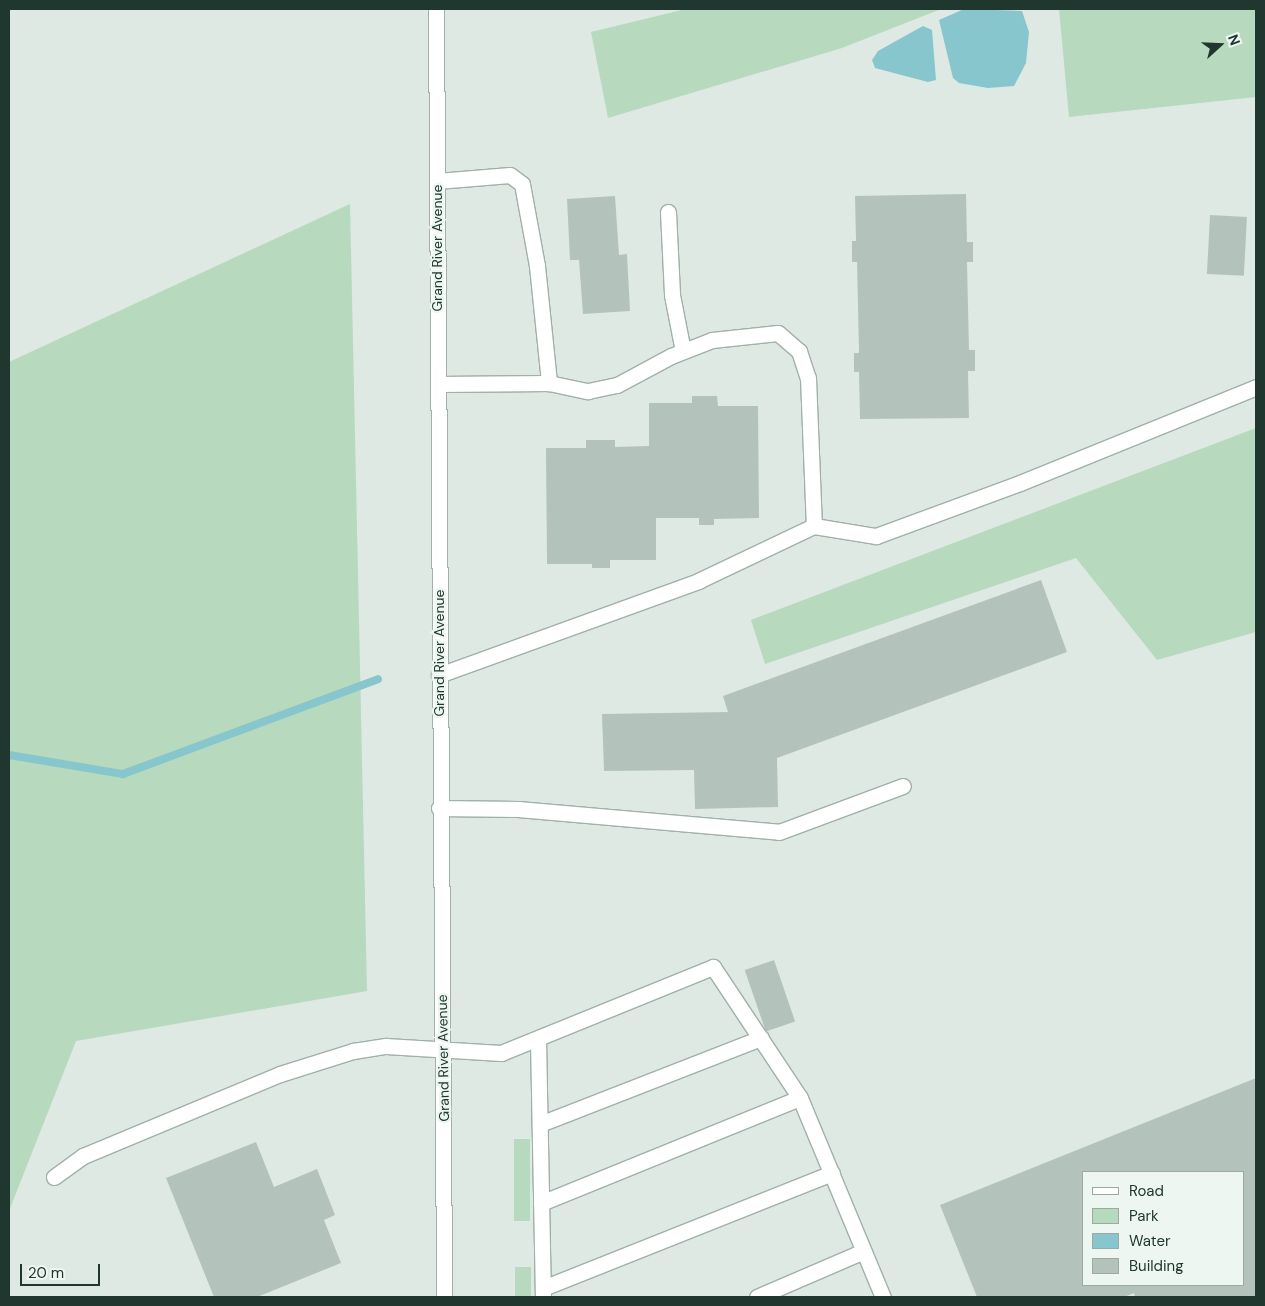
<!DOCTYPE html>
<html>
<head>
<meta charset="utf-8">
<style>
	body { margin:0 }
	#map { position:relative; width:1265px; height:1306px; overflow:hidden; background:#dee9e3; font-family:"DM Sans",sans-serif }
	div>[style] { position:absolute }
	.green>* { inset:0; background:#b7d9be; transform-origin:0 0 }
	.water>* { inset:0; background:#87c6cc }
	.stream>* { height:8px; margin:-4px; padding:0 4px; transform-origin:4px; border-radius:4px; background:#87c6cc }
	.building>* { inset:0; background:#b3c3bc; transform-origin:0 0 }
	.roads { filter:drop-shadow(1px 0 #a1b0a9) drop-shadow(-1px 0 #a1b0a9) drop-shadow(0 1px #a1b0a9) drop-shadow(0 -1px #a1b0a9) }
	.lane>* { height:15px; margin:-7.5px; padding:0 7.5px; transform-origin:7.5px; border-radius:7.5px; background:#fff }
	.secondary>* { height:15px; margin:-7.5px; padding:0 7.5px; transform-origin:7.5px; border-radius:7.5px; background:#fff }
	span { translate:-50% -50%; white-space:nowrap; text-align:center; line-height:1.15; -webkit-text-stroke:4.5px #eef6f1; paint-order:stroke }
	.street-label { font-size:14px; color:#20372f }
	.frame { position:absolute; inset:0; border:10px solid #20372f; pointer-events:none }
	.legend { position:absolute; left:1082px; top:1171px; width:162px; height:115px; box-sizing:border-box; background:#eef6f1; border:1px solid #9caaa3; margin:0; padding:6px 9px; list-style:none; font-size:15px; color:#20372f }
	.legend li { display:flex; align-items:center; gap:10px; height:25px }
	.legend b { width:25px; border:1px solid #9caaa3 }
	.north { position:absolute; left:1195px; top:20px; width:50px; height:50px; -webkit-text-stroke:4px #eef6f1; paint-order:stroke; rotate:70deg; font-size:14px; font-weight:700; line-height:20px; text-align:center; color:#20372f }
	.north::after { content:''; display:block; margin:auto; width:18px; height:22px; background:#20372f; clip-path:polygon(50% 0,100% 100%,50% 72%,0 100%) }
	.scale { position:absolute; left:20px; top:1264px; width:80px; height:22px; box-sizing:border-box; border:2px solid #20372f; border-top:0; padding-left:6px; font-size:15px; line-height:18px; white-space:nowrap; color:#20372f; -webkit-text-stroke:4px #eef6f1; paint-order:stroke }
</style>
</head>
<body>
<div id="map">
	<div class="green">
		<i style="clip-path:polygon(686px 9px,941px 9px,842px 48px,608px 118px,591px 32px)"></i>
		<i style="clip-path:polygon(1059px 9px,1256px 9px,1256px 97px,1069px 117px)"></i>
		<i style="clip-path:polygon(350px 204px,367px 991px,76px 1041px,9px 1211px,9px 362px)"></i>
		<i style="clip-path:polygon(1256px 428px,1256px 632px,1157px 660px,1076px 558px,765px 664px,751px 620px)"></i>
		<i style="left:514px;top:1139px;width:16px;height:82px"></i>
		<i style="left:515px;top:1267px;width:16px;height:30px"></i>
	</div>
	<div class="water">
		<i style="clip-path:polygon(964px 9px,1022px 11px,1029px 32px,1026px 63px,1014px 86px,988px 88px,959px 83px,953px 78px,939px 20px)"></i>
		<i style="clip-path:polygon(923px 26px,932px 30px,936px 80px,928px 82px,875px 68px,872px 60px,878px 51px)"></i>
	</div>
	<div class="stream">
		<i style="left:9px;top:755px;width:116px;rotate:9.5deg"></i>
		<i style="left:123px;top:774px;width:272px;rotate:-20.4deg"></i>
	</div>
	<div class="building">
		<i style="clip-path:polygon(966px 194px,967px 242px,973px 242px,973px 262px,967px 262px,969px 350px,975px 350px,975px 371px,968px 371px,969px 418px,860px 419px,859px 372px,854px 372px,854px 353px,859px 353px,857px 262px,852px 262px,852px 241px,856px 241px,855px 196px)"></i>
		<i style="clip-path:polygon(615px 196px,619px 255px,627px 254px,630px 311px,583px 314px,579px 260px,570px 260px,567px 199px)"></i>
		<i style="left:1210px;top:215px;width:37px;height:59px;rotate:3deg"></i>
		<i style="clip-path:polygon(692px 396px,717px 396px,718px 406px,758px 406px,759px 518px,714px 519px,714px 525px,699px 525px,699px 518px,656px 518px,656px 560px,610px 560px,610px 568px,592px 568px,592px 564px,547px 564px,546px 448px,586px 448px,586px 440px,615px 440px,615px 447px,649px 446px,649px 403px,692px 403px)"></i>
		<i style="clip-path:polygon(1041px 580px,1067px 652px,777px 758px,778px 807px,695px 809px,694px 770px,604px 771px,602px 714px,728px 712px,723px 696px)"></i>
		<i style="left:774px;top:960px;width:65px;height:31px;rotate:71deg"></i>
		<i style="clip-path:polygon(evenodd,1256px 1078px,1256px 1297px,1135px 1297px,1134px 1293px,1124px 1297px,977px 1297px,940px 1205px,1256px 1078px,1084px 1172px,1244px 1172px,1244px 1285px,1084px 1285px,1084px 1172px)"></i>
		<i style="clip-path:polygon(256px 1142px,274px 1187px,317px 1169px,335px 1215px,324px 1220px,341px 1263px,257px 1297px,214px 1297px,166px 1178px)"></i>
	</div>
	<div class="roads">
		<div class="lane">
			<i style="left:437px;top:181px;width:73px;rotate:-4.7deg"></i>
			<i style="left:510px;top:175px;width:15px;rotate:37deg"></i>
			<i style="left:522px;top:184px;width:83px;rotate:79.6deg"></i>
			<i style="left:537px;top:266px;width:118px;rotate:84.1deg"></i>
			<i style="left:668px;top:212px;width:83px;rotate:87.2deg"></i>
			<i style="left:672px;top:295px;width:57px;rotate:78.9deg"></i>
			<i style="left:438px;top:384px;width:111px;rotate:-0.5deg"></i>
			<i style="left:549px;top:383px;width:40px;rotate:12deg"></i>
			<i style="left:588px;top:391px;width:30px;rotate:-12deg"></i>
			<i style="left:617px;top:385px;width:61px;rotate:-28.2deg"></i>
			<i style="left:671px;top:356px;width:44px;rotate:-21.3deg"></i>
			<i style="left:712px;top:340px;width:66px;rotate:-6.1deg"></i>
			<i style="left:778px;top:333px;width:28px;rotate:41deg"></i>
			<i style="left:799px;top:351px;width:28px;rotate:72deg"></i>
			<i style="left:808px;top:378px;width:148px;rotate:87.7deg"></i>
			<i style="left:439px;top:675px;width:276px;rotate:-19.9deg"></i>
			<i style="left:698px;top:581px;width:128px;rotate:-25.4deg"></i>
			<i style="left:814px;top:526px;width:63px;rotate:9.2deg"></i>
			<i style="left:876px;top:536px;width:153px;rotate:-20.2deg"></i>
			<i style="left:1020px;top:483px;width:255px;rotate:-22.1deg"></i>
			<i style="left:439px;top:808px;width:79px;rotate:0.7deg"></i>
			<i style="left:518px;top:809px;width:262px;rotate:5deg"></i>
			<i style="left:779px;top:832px;width:132px;rotate:-20.4deg"></i>
			<i style="left:538px;top:1039px;width:258px;rotate:88.9deg"></i>
			<i style="left:540px;top:1124px;width:237px;rotate:-21.3deg"></i>
			<i style="left:54px;top:1177px;width:36px;rotate:-36deg"></i>
			<i style="left:83px;top:1156px;width:213px;rotate:-22.6deg"></i>
			<i style="left:280px;top:1074px;width:77px;rotate:-17.5deg"></i>
			<i style="left:353px;top:1051px;width:33px;rotate:-9deg"></i>
			<i style="left:386px;top:1046px;width:115px;rotate:3.5deg"></i>
			<i style="left:501px;top:1053px;width:229px;rotate:-22.1deg"></i>
			<i style="left:713px;top:967px;width:157px;rotate:56.4deg"></i>
			<i style="left:800px;top:1098px;width:216px;rotate:67.4deg"></i>
			<i style="left:541px;top:1203px;width:279px;rotate:-22.1deg"></i>
			<i style="left:543px;top:1288px;width:311px;rotate:-21.7deg"></i>
			<i style="left:757px;top:1297px;width:116px;rotate:-23.3deg"></i>
		</div>
		<div class="secondary">
			<i style="left:436px;top:9px;width:1288px;rotate:89.64deg"></i>
		</div>
	</div>
	<div class="street-label">
		<span style="left:437px;top:248px;rotate:-90deg">Grand River Avenue</span>
		<span style="left:439px;top:653px;rotate:-90deg">Grand River Avenue</span>
		<span style="left:443px;top:1058px;rotate:-91deg">Grand River Avenue</span>
	</div>
	<div class="frame"></div>
	<ul class="legend">
	<li><b style="height:6px;background:#fff"></b>Road</li>
	<li><b style="height:14px;background:#b7d9be"></b>Park</li>
	<li><b style="height:14px;background:#87c6cc"></b>Water</li>
	<li><b style="height:14px;background:#b3c3bc"></b>Building</li>
	</ul>
	<div class="north">N</div>
	<div class="scale">20 m</div>
</div>
</body>
</html>
